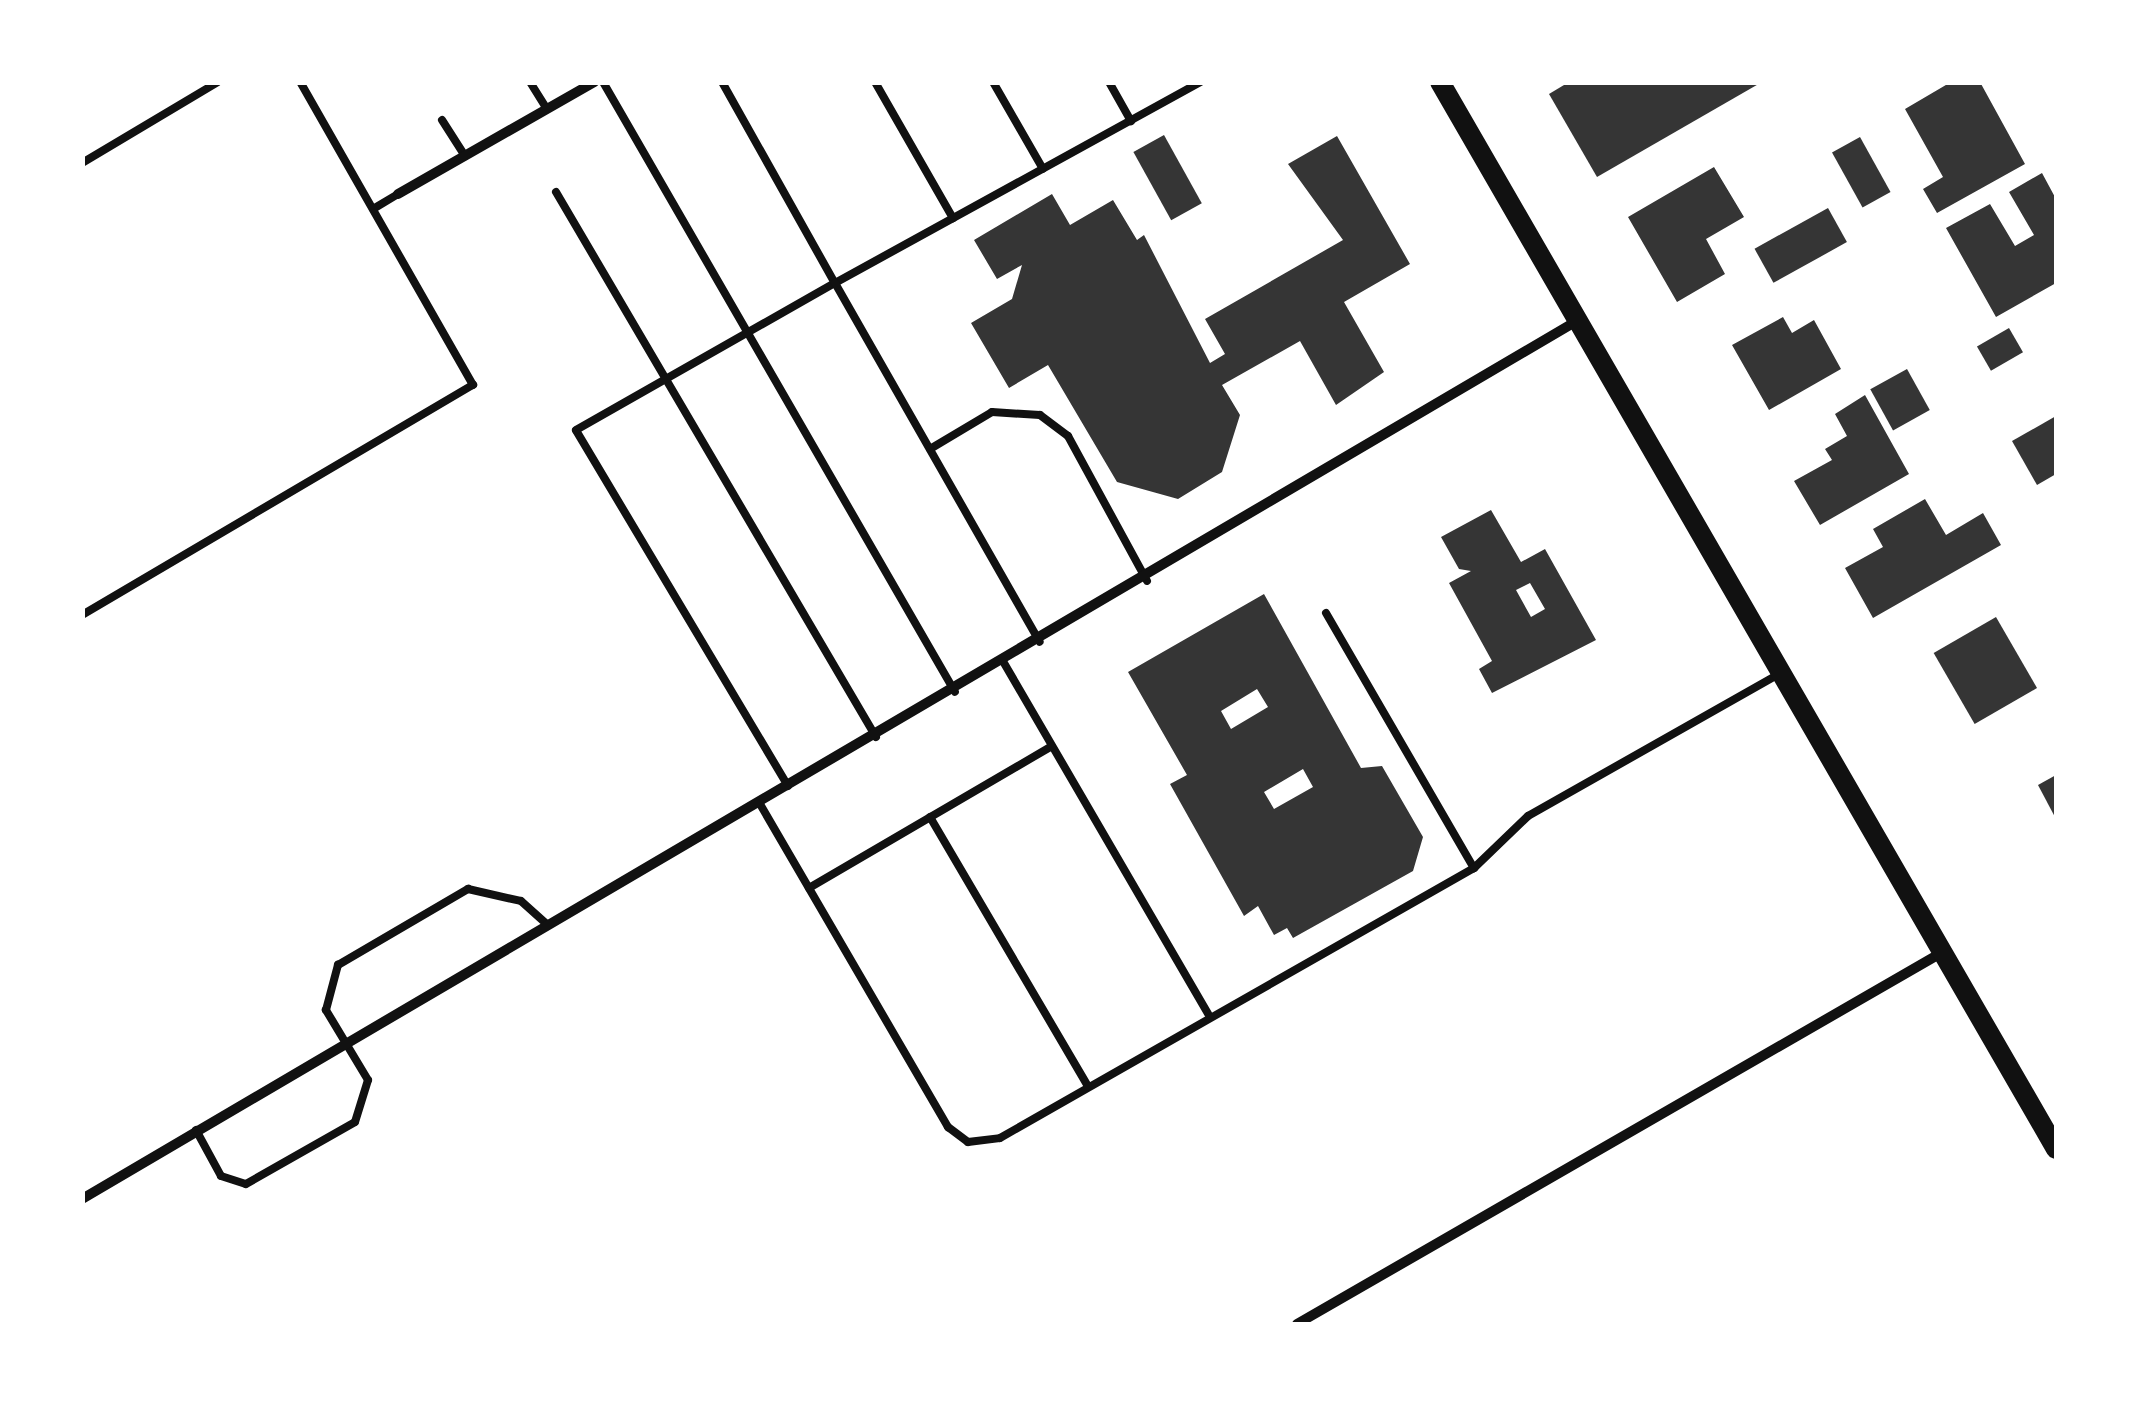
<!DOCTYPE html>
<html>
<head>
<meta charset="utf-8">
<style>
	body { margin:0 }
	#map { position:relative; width:2139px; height:1407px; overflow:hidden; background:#fff; font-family:"Asap Condensed",sans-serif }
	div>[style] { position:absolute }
	.building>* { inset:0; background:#353535; transform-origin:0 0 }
	.service>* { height:8px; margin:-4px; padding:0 4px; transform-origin:4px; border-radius:4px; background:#111 }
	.minor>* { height:10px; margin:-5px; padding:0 5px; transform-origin:5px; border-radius:5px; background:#111 }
	.secondary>* { height:20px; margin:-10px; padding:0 10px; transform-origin:10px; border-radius:10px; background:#111 }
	span { translate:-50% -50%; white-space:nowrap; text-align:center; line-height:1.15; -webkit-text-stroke:8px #fff; paint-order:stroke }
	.frame { position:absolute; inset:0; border:85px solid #fff; pointer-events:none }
</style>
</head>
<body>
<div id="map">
	<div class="building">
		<i style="clip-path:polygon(1569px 82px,1762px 82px,1597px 177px,1549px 94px)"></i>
		<i style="clip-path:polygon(1951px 82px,1980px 82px,2025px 164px,1937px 213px,1923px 189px,1943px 177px,1905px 109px)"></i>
		<i style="left:1164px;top:135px;width:78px;height:35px;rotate:61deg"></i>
		<i style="clip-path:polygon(1337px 136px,1410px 264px,1344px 302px,1384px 372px,1336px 405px,1300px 341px,1222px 385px,1240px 415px,1222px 472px,1178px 499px,1117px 482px,1048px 365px,1009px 388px,971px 323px,1012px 299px,1022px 265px,997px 279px,974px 240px,1052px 194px,1070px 225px,1113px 200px,1137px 240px,1144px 235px,1210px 363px,1225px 354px,1205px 319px,1343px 240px,1288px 164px)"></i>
		<i style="left:1860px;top:137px;width:63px;height:32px;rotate:61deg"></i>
		<i style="clip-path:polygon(1714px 167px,1744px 217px,1706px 239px,1725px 274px,1677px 302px,1628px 217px)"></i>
		<i style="clip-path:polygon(2042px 173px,2056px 199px,2056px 283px,1996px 317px,1946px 228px,1990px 204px,2015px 246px,2034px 235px,2009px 192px)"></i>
		<i style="left:1828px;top:208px;width:39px;height:84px;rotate:61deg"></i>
		<i style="clip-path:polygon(1783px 317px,1792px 333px,1814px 320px,1841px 369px,1769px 410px,1732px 345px)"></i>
		<i style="left:2009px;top:328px;width:28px;height:37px;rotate:60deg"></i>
		<i style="left:1907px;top:369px;width:47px;height:42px;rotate:61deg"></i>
		<i style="clip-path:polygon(1865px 395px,1909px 474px,1820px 525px,1794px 481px,1832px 460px,1825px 449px,1847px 436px,1835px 414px)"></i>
		<i style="clip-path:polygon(2056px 416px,2056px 474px,2037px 485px,2012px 441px)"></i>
		<i style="clip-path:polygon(1925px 499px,1946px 535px,1983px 513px,2001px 545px,1873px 618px,1845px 568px,1883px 547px,1873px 529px)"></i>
		<i style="clip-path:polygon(evenodd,1491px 510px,1521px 562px,1545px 549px,1596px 640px,1492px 693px,1479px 669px,1492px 661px,1449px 583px,1471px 571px,1459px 569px,1441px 537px,1491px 510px,1530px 583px,1545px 609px,1531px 617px,1516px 590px,1530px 583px)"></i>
		<i style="clip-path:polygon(evenodd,1264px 594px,1361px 768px,1382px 766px,1423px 837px,1413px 871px,1293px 938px,1287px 928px,1274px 935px,1258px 906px,1244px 916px,1170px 784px,1187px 775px,1128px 672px,1264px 594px,1257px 689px,1268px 707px,1231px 729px,1221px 711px,1257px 689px,1264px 594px,1303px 769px,1313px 787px,1274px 809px,1264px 792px,1303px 769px)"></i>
		<i style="left:1996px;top:617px;width:82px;height:72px;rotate:60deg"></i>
		<i style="clip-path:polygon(2056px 775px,2056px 819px,2038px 785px)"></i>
	</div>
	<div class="service">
		<i style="left:530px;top:82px;width:32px;rotate:58deg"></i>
		<i style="left:603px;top:82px;width:704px;rotate:60.01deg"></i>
		<i style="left:722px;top:82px;width:231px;rotate:60.7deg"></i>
		<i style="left:835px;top:283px;width:417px;rotate:-28.8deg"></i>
		<i style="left:875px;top:82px;width:157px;rotate:60.2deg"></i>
		<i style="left:993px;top:82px;width:100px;rotate:60.1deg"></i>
		<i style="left:1109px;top:82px;width:45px;rotate:60.6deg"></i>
		<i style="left:442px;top:120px;width:43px;rotate:57.4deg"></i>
		<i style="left:82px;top:163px;width:158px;rotate:-30.8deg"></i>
		<i style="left:556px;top:192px;width:632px;rotate:59.58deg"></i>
		<i style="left:373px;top:209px;width:29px;rotate:-31deg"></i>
		<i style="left:930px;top:449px;width:72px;rotate:-30.8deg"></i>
		<i style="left:992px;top:412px;width:48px;rotate:3.6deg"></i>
		<i style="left:1040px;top:415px;width:35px;rotate:37deg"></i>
		<i style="left:1068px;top:436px;width:165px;rotate:61.4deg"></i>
		<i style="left:1326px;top:613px;width:295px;rotate:59.9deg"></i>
		<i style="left:82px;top:615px;width:454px;rotate:-30.5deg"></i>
		<i style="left:473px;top:385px;width:349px;rotate:-119.7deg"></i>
		<i style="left:1004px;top:663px;width:406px;rotate:59.8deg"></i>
		<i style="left:788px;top:786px;width:414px;rotate:-120.8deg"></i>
		<i style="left:576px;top:430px;width:298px;rotate:-29.6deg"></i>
		<i style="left:835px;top:283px;width:413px;rotate:60.3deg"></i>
		<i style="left:760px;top:804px;width:374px;rotate:59.8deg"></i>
		<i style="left:948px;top:1127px;width:25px;rotate:37deg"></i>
		<i style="left:968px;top:1142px;width:32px;rotate:-7deg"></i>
		<i style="left:1000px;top:1138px;width:546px;rotate:-29.67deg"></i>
		<i style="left:1474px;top:868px;width:75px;rotate:-43.9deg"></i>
		<i style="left:1528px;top:816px;width:291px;rotate:-29.5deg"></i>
		<i style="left:930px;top:817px;width:312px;rotate:59.6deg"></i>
		<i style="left:809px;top:888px;width:281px;rotate:-30.3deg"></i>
		<i style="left:196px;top:1130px;width:52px;rotate:61.5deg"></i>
		<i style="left:221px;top:1176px;width:26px;rotate:18deg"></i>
		<i style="left:246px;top:1184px;width:125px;rotate:-29.6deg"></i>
		<i style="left:355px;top:1122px;width:44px;rotate:-72.8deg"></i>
		<i style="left:368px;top:1080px;width:82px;rotate:-121deg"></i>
		<i style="left:326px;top:1010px;width:47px;rotate:-75.1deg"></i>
		<i style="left:338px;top:965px;width:151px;rotate:-30.3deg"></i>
		<i style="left:468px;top:889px;width:54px;rotate:12.8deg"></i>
		<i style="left:521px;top:901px;width:36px;rotate:42deg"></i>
	</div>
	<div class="minor">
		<i style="left:398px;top:194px;width:226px;rotate:-29.7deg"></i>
		<i style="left:82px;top:1199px;width:1734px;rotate:-30.43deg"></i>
		<i style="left:1297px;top:1324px;width:745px;rotate:-29.94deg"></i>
	</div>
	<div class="secondary">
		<i style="left:1440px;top:82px;width:1232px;rotate:60deg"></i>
	</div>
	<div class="frame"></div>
</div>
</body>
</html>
